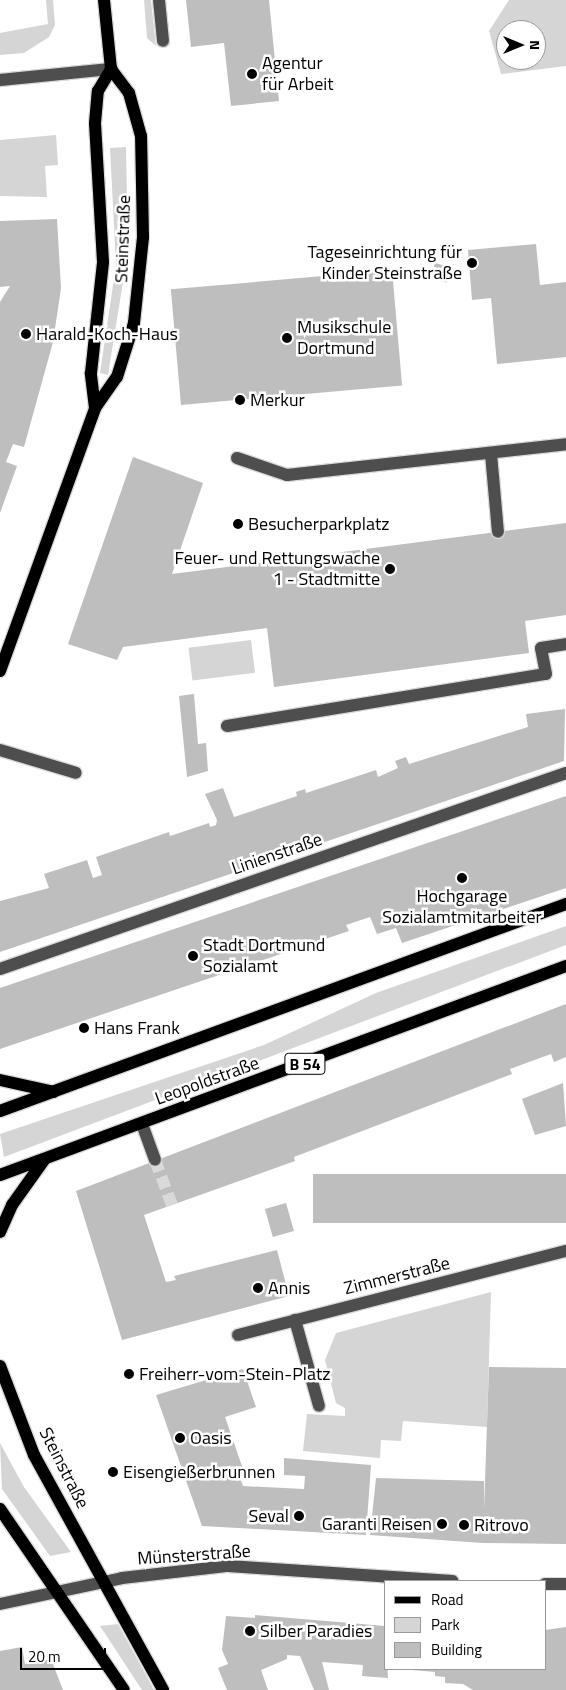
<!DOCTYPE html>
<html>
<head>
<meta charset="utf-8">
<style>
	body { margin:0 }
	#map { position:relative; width:566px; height:1690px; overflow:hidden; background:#fff; font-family:"Titillium Web",sans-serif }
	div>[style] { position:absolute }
	.green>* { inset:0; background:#d5d5d5; transform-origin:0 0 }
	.building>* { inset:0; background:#bebebe; transform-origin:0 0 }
	.minor-tunnel>* { height:12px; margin-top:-6px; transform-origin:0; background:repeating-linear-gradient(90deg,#d9d9d9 0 12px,transparent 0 18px) }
	.roads { filter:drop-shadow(1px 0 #dbdbdb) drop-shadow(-1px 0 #dbdbdb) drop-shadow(0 1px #dbdbdb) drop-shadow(0 -1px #dbdbdb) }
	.minor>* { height:12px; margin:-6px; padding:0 6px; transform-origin:6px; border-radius:6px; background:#4e4e4e }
	.major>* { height:12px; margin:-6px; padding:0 6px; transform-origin:6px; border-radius:6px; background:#000 }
	.dots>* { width:14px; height:14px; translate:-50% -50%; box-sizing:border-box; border:2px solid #fff; border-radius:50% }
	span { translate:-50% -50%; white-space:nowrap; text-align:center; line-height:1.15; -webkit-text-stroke:5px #fff; paint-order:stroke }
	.shield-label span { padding:1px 4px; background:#fff; border:1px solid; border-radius:4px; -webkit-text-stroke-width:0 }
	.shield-label { font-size:16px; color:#000; font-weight:700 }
	.poi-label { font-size:18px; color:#000 }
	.left { translate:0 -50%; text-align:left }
	.right { translate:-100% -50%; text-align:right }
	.street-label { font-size:18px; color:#000 }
	.legend { position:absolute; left:384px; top:1580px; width:162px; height:90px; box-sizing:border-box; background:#fff; border:1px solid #999; margin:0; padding:6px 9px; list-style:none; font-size:15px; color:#000 }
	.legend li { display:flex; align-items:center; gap:10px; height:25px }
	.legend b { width:25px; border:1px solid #999 }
	.north { position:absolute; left:496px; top:20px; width:50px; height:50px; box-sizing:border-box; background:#fff; border:1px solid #999; border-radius:50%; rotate:90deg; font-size:14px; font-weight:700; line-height:20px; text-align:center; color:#000 }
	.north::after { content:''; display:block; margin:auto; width:18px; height:22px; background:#000; clip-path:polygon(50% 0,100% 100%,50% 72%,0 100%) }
	.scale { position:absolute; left:20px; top:1648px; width:86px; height:22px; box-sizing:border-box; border:2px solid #000; border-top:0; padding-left:6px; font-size:15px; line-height:18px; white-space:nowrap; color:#000; -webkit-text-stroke:4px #fff; paint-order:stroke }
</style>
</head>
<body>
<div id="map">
	<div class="green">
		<i style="clip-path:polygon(46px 0,53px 0,55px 25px,49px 37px,24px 53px,0 55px,0 33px,48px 24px)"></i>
		<i style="clip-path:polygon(144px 0,151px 0,156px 46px,147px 38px)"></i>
		<i style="clip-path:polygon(evenodd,509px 0,566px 0,566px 66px,501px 74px,489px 31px,509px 0,506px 30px,536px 30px,536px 60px,506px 60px,506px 30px)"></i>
		<i style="clip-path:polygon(56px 135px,58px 165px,45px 166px,47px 197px,0 196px,0 140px)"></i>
		<i style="clip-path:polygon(126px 147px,128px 251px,108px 375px,100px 373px,116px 265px,110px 148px)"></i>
		<i style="left:251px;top:640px;width:33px;height:63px;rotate:83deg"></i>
		<i style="clip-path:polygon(566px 926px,566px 945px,4px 1157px,0 1134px,264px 1045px,376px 993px)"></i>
		<i style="clip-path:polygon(491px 1292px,487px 1427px,403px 1421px,401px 1441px,381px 1440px,380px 1458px,303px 1451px,307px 1414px,345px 1416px,345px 1408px,336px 1403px,325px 1360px,336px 1333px)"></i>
		<i style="clip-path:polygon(0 1443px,24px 1487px,71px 1552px,50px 1556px,2px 1489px)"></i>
		<i style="clip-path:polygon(118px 1624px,145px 1673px,154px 1690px,142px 1690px,100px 1626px)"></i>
	</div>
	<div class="building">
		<i style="clip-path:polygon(186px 0,269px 0,279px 101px,231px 106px,224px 43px,191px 47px)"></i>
		<i style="clip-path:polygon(57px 219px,61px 288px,53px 342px,24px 447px,13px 444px,6px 462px,17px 466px,0 513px,0 302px,10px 286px,0 287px,0 221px)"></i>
		<i style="clip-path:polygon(536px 244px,540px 285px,566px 282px,566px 357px,497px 364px,491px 298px,472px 300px,468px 250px)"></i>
		<i style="left:435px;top:263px;width:16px;height:16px;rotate:15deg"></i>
		<i style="left:392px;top:270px;width:116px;height:222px;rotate:85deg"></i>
		<i style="clip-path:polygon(133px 457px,203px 483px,172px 574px,566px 523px,566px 615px,525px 621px,529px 653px,274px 687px,267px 628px,123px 647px,117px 660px,68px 644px)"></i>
		<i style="clip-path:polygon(194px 694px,198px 744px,206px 743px,208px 771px,187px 777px,179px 696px)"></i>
		<i style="clip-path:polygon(565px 709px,564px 761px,0 952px,0 901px,49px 888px,44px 874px,87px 860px,93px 878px,102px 875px,96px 857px,169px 832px,170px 836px,209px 823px,210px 827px,216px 825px,217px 820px,205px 794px,223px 788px,234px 817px,297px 796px,296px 792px,305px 789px,306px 793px,376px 770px,378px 777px,398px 768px,395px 761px,406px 757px,409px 764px,528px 727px,526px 714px)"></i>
		<i style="clip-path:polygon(566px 796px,566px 888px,402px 943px,396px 928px,377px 934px,370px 917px,346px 925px,349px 931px,0 1049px,0 988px)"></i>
		<i style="clip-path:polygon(566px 1004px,566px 1057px,554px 1062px,551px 1054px,510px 1069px,512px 1074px,294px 1157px,295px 1161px,144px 1215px,166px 1282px,176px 1280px,174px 1276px,277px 1250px,289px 1296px,122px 1340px,76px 1191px)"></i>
		<i style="clip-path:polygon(563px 1083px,566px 1126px,535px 1135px,522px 1099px)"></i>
		<i style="left:566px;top:1174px;width:49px;height:253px;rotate:90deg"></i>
		<i style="left:286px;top:1203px;width:29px;height:22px;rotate:74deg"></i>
		<i style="clip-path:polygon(489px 1367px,566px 1368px,566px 1544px,483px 1543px,370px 1535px,376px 1478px,484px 1481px,484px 1510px)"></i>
		<i style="clip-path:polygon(243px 1369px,256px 1407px,225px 1417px,243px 1469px,238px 1472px,243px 1486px,304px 1489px,305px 1476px,284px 1475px,284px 1458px,371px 1465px,366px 1535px,202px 1526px,156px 1395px)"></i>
		<i style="clip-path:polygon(255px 1615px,385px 1626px,388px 1678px,362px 1676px,363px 1665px,322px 1662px,329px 1690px,314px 1690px,300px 1656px,287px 1655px,287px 1659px,261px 1670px,268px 1690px,227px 1690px,218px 1668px,228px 1664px,222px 1650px,226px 1616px,255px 1618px)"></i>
		<i style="clip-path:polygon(566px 1627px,566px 1690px,473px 1690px,463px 1684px,445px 1683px,445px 1677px,435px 1676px,435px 1672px,412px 1670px,545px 1669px,545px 1630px)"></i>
		<i style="clip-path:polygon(22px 1647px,25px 1664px,51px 1659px,63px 1690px,0 1690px,0 1651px)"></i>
	</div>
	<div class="minor-tunnel">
		<i style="left:155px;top:1160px;width:48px;rotate:69.3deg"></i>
	</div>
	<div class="roads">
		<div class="minor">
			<i style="left:159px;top:0;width:41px;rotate:84.4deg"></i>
			<i style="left:0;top:80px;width:112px;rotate:-5.7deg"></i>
			<i style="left:491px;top:454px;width:78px;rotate:84.9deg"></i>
			<i style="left:237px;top:458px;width:53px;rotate:18.8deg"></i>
			<i style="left:287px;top:475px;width:281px;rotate:-6.3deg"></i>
			<i style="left:227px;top:726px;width:323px;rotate:-9.3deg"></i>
			<i style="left:546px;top:674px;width:26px;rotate:-101deg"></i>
			<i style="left:541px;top:648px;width:25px;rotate:-9deg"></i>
			<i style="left:0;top:750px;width:79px;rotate:16.8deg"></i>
			<i style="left:0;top:969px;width:599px;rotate:-19.1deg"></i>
			<i style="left:142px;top:1124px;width:38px;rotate:70deg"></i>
			<i style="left:295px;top:1320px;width:89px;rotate:74.4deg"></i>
			<i style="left:238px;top:1335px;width:339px;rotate:-14.4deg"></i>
			<i style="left:545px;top:1584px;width:21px"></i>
			<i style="left:0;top:1604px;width:125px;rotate:-12deg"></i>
			<i style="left:122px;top:1578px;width:107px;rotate:-6.5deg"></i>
			<i style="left:228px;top:1566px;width:225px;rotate:3.8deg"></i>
		</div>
		<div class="major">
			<i style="left:95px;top:408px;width:35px;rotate:-97deg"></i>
			<i style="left:91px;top:373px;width:112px;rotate:-83.8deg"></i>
			<i style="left:103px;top:262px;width:139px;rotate:-93.3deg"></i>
			<i style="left:95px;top:123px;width:32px;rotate:-85deg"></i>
			<i style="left:98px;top:91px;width:26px;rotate:-59deg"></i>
			<i style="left:0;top:671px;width:280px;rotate:-70.1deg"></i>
			<i style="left:95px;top:408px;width:38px;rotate:-55deg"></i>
			<i style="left:117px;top:377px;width:57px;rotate:-72.5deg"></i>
			<i style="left:134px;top:323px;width:86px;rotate:-84deg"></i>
			<i style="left:143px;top:237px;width:101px;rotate:-91.1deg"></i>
			<i style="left:141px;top:136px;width:45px;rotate:-105.6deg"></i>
			<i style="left:129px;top:93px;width:30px;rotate:-127deg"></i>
			<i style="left:111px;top:69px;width:69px;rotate:-95.8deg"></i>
			<i style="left:0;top:1080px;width:55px;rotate:12.5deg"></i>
			<i style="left:0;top:1111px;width:603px;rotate:-20.09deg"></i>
			<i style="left:0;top:1175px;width:603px;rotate:-20.27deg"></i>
			<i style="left:0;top:1232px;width:30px;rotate:-66deg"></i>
			<i style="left:12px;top:1205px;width:55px;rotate:-54.6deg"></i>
			<i style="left:0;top:1366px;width:95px;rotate:69.1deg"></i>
			<i style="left:34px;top:1455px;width:268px;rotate:61.2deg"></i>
			<i style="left:0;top:1509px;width:219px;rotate:55.6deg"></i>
		</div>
	</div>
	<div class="dots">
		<i style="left:252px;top:74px;background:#000"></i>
		<i style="left:472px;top:263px;background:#000"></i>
		<i style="left:26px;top:334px;background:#000"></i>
		<i style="left:287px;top:338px;background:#000"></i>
		<i style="left:240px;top:400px;background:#000"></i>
		<i style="left:238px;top:524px;background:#000"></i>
		<i style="left:390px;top:569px;background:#000"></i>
		<i style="left:462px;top:878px;background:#000"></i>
		<i style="left:193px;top:956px;background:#000"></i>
		<i style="left:84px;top:1028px;background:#000"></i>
		<i style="left:258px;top:1288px;background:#000"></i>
		<i style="left:129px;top:1374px;background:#000"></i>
		<i style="left:180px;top:1438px;background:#000"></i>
		<i style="left:113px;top:1472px;background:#000"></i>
		<i style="left:299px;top:1516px;background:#000"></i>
		<i style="left:442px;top:1524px;background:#000"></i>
		<i style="left:464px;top:1525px;background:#000"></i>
		<i style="left:250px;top:1631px;background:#000"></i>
	</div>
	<div class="shield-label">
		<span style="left:305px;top:1064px">B 54</span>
	</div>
	<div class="poi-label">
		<span class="left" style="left:262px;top:74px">Agentur<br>für Arbeit</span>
		<span class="right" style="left:462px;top:263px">Tageseinrichtung für<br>Kinder Steinstraße</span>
		<span class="left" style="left:297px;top:338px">Musikschule<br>Dortmund</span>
		<span class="left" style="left:36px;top:334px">Harald-Koch-Haus</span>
		<span class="left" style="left:250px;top:400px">Merkur</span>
		<span class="left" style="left:248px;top:524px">Besucherparkplatz</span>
		<span class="right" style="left:380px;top:569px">Feuer- und Rettungswache<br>1 - Stadtmitte</span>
		<span style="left:462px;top:907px">Hochgarage<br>Sozialamtmitarbeiter</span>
		<span class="left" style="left:203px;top:956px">Stadt Dortmund<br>Sozialamt</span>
		<span class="left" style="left:94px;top:1028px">Hans Frank</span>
		<span class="left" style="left:268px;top:1288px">Annis</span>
		<span class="left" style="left:139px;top:1374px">Freiherr-vom-Stein-Platz</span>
		<span class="left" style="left:190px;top:1438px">Oasis</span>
		<span class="left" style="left:123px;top:1472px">Eisengießerbrunnen</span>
		<span class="right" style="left:289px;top:1516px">Seval</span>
		<span class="right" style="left:432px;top:1524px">Garanti Reisen</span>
		<span class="left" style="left:474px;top:1525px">Ritrovo</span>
		<span class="left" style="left:260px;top:1631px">Silber Paradies</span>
	</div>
	<div class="street-label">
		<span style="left:123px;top:239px;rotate:-88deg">Steinstraße</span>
		<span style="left:277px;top:854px;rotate:-19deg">Linienstraße</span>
		<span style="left:207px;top:1081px;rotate:-20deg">Leopoldstraße</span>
		<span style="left:397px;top:1276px;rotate:-14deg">Zimmerstraße</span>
		<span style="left:64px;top:1468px;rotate:63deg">Steinstraße</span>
		<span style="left:194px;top:1555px;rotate:-4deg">Münsterstraße</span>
	</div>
	<ul class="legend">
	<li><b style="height:6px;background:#000"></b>Road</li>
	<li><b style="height:14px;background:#d5d5d5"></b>Park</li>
	<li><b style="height:14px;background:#bebebe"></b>Building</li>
	</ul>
	<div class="north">N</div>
	<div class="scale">20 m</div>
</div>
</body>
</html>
